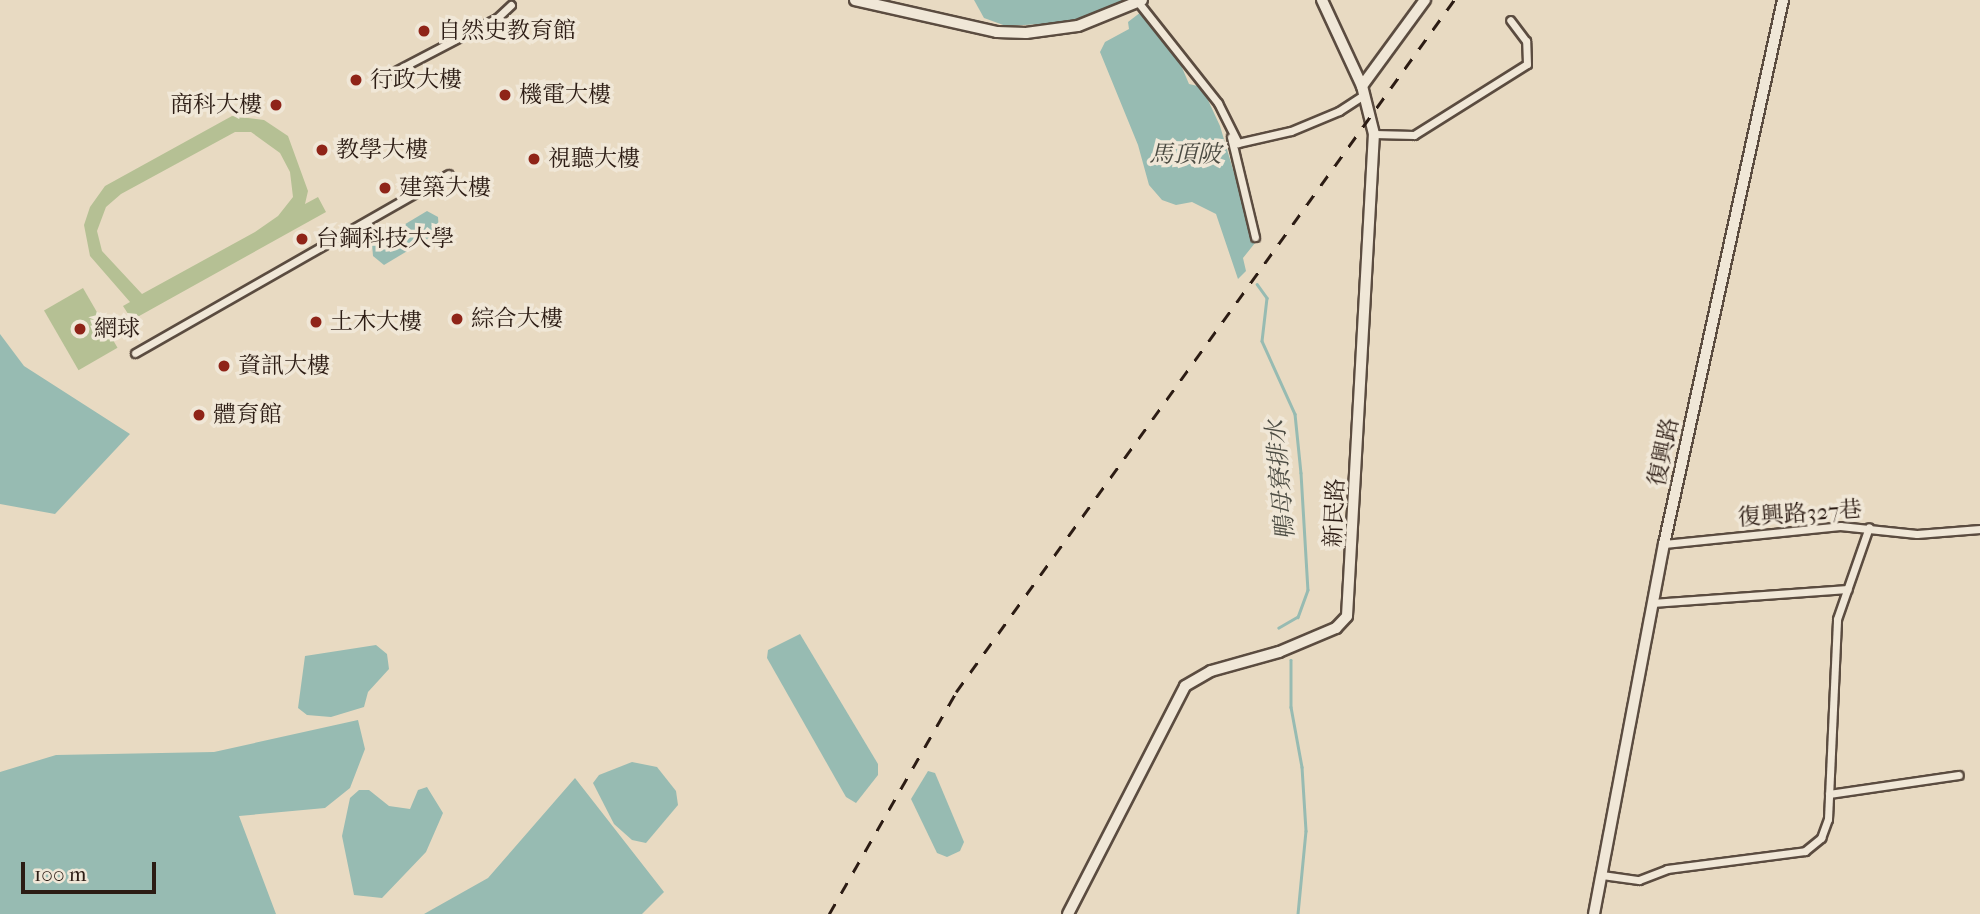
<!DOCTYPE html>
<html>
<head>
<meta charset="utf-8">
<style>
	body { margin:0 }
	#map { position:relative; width:1980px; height:914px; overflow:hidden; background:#e8dac2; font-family:"IM FELL French Canon","Noto Serif TC",serif }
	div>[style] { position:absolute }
	.green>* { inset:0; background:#b5c094; transform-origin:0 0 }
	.water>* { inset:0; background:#97bbb2 }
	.stream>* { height:2.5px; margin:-1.25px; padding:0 1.25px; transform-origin:1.25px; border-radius:1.25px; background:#97bbb2 }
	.roads { filter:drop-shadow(2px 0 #5b4c40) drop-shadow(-2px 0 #5b4c40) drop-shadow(0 2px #5b4c40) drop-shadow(0 -2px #5b4c40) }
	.minor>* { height:7px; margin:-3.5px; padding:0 3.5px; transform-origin:3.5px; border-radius:3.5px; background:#f0e7d7 }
	.tertiary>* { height:10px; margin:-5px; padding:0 5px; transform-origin:5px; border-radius:5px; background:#f0e7d7 }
	.rail>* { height:2.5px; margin-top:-1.25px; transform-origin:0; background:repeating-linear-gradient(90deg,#2c1c14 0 12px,transparent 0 24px) }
	.dots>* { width:19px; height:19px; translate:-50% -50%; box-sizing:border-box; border:4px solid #f0e7d7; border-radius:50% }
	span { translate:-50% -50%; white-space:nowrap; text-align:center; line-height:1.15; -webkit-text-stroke:7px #f0e7d7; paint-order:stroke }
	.poi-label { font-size:23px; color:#2c1c14 }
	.left { translate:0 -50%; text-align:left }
	.right { translate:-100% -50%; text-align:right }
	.street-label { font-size:23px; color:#2c1c14 }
	.water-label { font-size:24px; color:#4c4c43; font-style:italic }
	.scale { position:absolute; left:21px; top:862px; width:135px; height:32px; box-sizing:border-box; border:4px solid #2c1c14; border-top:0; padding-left:9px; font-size:21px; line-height:24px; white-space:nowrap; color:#2c1c14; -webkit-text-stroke:5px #f0e7d7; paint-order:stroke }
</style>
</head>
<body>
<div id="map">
	<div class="green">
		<i style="clip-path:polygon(evenodd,232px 116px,264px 120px,288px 136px,308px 191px,305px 204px,318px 197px,326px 212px,132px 320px,123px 306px,130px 302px,90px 256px,84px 225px,90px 207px,105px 186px,232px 116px,235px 132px,251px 132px,280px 153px,290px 172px,293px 197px,278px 216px,255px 232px,142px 294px,102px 251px,97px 231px,106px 207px,121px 194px,235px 132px)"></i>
		<i style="left:83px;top:288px;width:69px;height:45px;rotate:60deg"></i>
	</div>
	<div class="water">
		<i style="clip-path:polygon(974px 0,1128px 0,1073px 22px,1006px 26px,984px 18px)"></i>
		<i style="clip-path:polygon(1141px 12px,1178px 58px,1189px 84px,1202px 87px,1220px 126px,1255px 243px,1243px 258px,1246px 271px,1238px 279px,1216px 214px,1192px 202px,1176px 205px,1162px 200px,1149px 185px,1138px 145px,1100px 52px,1105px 42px,1129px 29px,1128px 22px)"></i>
		<i style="clip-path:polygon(427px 211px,438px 217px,439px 232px,384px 265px,373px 256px,372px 244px)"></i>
		<i style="clip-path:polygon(0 334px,24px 366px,130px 434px,55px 514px,0 504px)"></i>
		<i style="clip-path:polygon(800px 634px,878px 764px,878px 775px,856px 803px,846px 797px,767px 658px,768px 650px)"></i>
		<i style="clip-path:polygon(376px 645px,387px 654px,389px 669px,368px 692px,364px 707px,331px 717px,307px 715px,298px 708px,305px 656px)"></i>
		<i style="clip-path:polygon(358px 720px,365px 749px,350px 788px,325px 808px,239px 816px,276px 914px,0 914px,0 772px,56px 755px,214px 752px)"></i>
		<i style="clip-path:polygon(632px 762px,657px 767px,676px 791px,678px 805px,646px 843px,632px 840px,614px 824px,593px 783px,599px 775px)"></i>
		<i style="clip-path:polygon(928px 771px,935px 773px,964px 842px,960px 851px,947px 857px,937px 853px,911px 799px)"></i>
		<i style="clip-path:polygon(575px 778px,664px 892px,642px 914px,424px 914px,488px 878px)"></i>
		<i style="clip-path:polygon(427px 787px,443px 813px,426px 852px,382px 898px,354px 895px,342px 836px,350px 798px,359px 790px,369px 790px,389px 806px,410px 809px,418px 790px)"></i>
	</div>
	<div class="stream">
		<i style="left:1257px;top:284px;width:17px;rotate:54deg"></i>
		<i style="left:1267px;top:298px;width:43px;rotate:96.6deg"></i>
		<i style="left:1262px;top:341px;width:80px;rotate:65.7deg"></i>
		<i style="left:1295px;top:414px;width:59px;rotate:84.2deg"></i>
		<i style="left:1301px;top:473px;width:117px;rotate:86.6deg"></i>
		<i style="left:1308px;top:590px;width:29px;rotate:110deg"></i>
		<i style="left:1298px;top:617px;width:22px;rotate:150deg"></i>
		<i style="left:1291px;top:660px;width:47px;rotate:90deg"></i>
		<i style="left:1291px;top:707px;width:61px;rotate:79.6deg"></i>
		<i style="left:1302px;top:767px;width:64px;rotate:86.4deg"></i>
		<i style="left:1306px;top:831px;width:83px;rotate:95.5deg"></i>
	</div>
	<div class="roads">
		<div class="minor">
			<i style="left:1138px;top:2px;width:129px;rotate:51.6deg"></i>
			<i style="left:1218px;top:103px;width:45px;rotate:63.4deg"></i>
			<i style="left:1238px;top:143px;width:54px;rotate:-12.8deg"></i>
			<i style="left:1291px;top:131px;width:52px;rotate:-22.6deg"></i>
			<i style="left:1339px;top:111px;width:27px;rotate:-33deg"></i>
			<i style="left:382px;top:78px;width:130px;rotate:-27.6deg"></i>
			<i style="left:497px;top:18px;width:19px;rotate:-43deg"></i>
			<i style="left:1374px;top:134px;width:40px;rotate:1.4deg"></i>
			<i style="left:1414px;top:135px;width:133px;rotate:-32.1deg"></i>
			<i style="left:1527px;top:64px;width:23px;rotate:-92deg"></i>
			<i style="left:1526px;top:41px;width:26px;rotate:-127deg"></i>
			<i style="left:1231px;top:137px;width:103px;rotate:76.5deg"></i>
			<i style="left:135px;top:353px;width:361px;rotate:-29.7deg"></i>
			<i style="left:1664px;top:544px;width:177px;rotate:-5.8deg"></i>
			<i style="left:1840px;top:526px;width:77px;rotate:5.9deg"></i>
			<i style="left:1917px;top:534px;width:63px;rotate:-4.5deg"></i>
			<i style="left:1652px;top:603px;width:196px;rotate:-4.1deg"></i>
			<i style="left:1829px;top:794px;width:131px;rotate:-8.3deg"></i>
			<i style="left:1602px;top:875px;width:37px;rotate:8deg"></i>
			<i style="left:1639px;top:880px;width:30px;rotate:-21deg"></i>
			<i style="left:1667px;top:869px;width:139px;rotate:-7.4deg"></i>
			<i style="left:1805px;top:851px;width:21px;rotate:-39deg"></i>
			<i style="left:1821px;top:838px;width:20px;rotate:-70deg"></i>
			<i style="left:1828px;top:819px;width:200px;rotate:-87.4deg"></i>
			<i style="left:1837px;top:619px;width:97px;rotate:-70.8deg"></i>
		</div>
		<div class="tertiary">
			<i style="left:855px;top:0;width:146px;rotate:12.7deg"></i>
			<i style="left:997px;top:32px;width:29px;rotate:2deg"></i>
			<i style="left:1026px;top:33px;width:52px;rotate:-7.7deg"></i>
			<i style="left:1078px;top:26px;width:69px;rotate:-22.1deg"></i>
			<i style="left:1322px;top:0;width:95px;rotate:65.1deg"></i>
			<i style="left:1068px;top:914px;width:256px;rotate:-62.8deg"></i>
			<i style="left:1185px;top:686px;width:30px;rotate:-30deg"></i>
			<i style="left:1211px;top:671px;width:71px;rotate:-15.6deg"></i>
			<i style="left:1279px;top:652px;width:62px;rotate:-22.8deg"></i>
			<i style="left:1336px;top:628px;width:16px;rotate:-47deg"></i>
			<i style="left:1347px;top:616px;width:483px;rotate:-86.8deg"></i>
			<i style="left:1374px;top:134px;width:49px;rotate:-104deg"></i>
			<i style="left:1362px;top:86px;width:107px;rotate:-53.8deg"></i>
			<i style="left:1594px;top:914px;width:377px;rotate:-79.3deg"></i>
			<i style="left:1664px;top:544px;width:557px;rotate:-77.66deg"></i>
		</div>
	</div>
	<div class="rail">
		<i style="left:829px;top:914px;width:256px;rotate:-60.2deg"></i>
		<i style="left:956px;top:692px;width:853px;rotate:-54.26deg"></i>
	</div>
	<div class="dots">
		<i style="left:424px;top:31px;background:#8f2418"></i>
		<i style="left:356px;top:80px;background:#8f2418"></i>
		<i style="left:505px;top:95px;background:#8f2418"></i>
		<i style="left:276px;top:105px;background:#8f2418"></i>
		<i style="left:322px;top:150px;background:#8f2418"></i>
		<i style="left:534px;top:159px;background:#8f2418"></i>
		<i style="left:385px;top:188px;background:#8f2418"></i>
		<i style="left:302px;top:239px;background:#8f2418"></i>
		<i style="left:457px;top:319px;background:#8f2418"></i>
		<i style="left:316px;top:322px;background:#8f2418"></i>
		<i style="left:80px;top:329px;background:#8f2418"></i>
		<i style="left:224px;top:366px;background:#8f2418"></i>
		<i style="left:199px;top:415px;background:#8f2418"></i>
	</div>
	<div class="poi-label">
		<span class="left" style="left:438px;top:31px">自然史教育館</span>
		<span class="left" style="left:370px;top:80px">行政大樓</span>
		<span class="left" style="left:519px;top:95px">機電大樓</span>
		<span class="right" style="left:262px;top:105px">商科大樓</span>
		<span class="left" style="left:336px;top:150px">教學大樓</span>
		<span class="left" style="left:548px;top:159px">視聽大樓</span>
		<span class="left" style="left:399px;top:188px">建築大樓</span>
		<span class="left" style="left:316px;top:239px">台鋼科技大學</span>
		<span class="left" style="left:471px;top:319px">綜合大樓</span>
		<span class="left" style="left:330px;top:322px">土木大樓</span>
		<span class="left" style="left:94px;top:329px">網球</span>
		<span class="left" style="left:238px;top:366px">資訊大樓</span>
		<span class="left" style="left:213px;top:415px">體育館</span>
	</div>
	<div class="street-label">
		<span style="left:1664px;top:452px;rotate:-78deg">復興路</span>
		<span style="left:1335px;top:513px;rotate:-87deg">新民路</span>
		<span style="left:1800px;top:514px;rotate:-4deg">復興路327巷</span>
	</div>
	<div class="water-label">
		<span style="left:1185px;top:155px">馬頂陂</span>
		<span style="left:1281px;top:480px;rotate:-95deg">鴨母寮排水</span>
	</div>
	<div class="scale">100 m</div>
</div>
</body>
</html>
